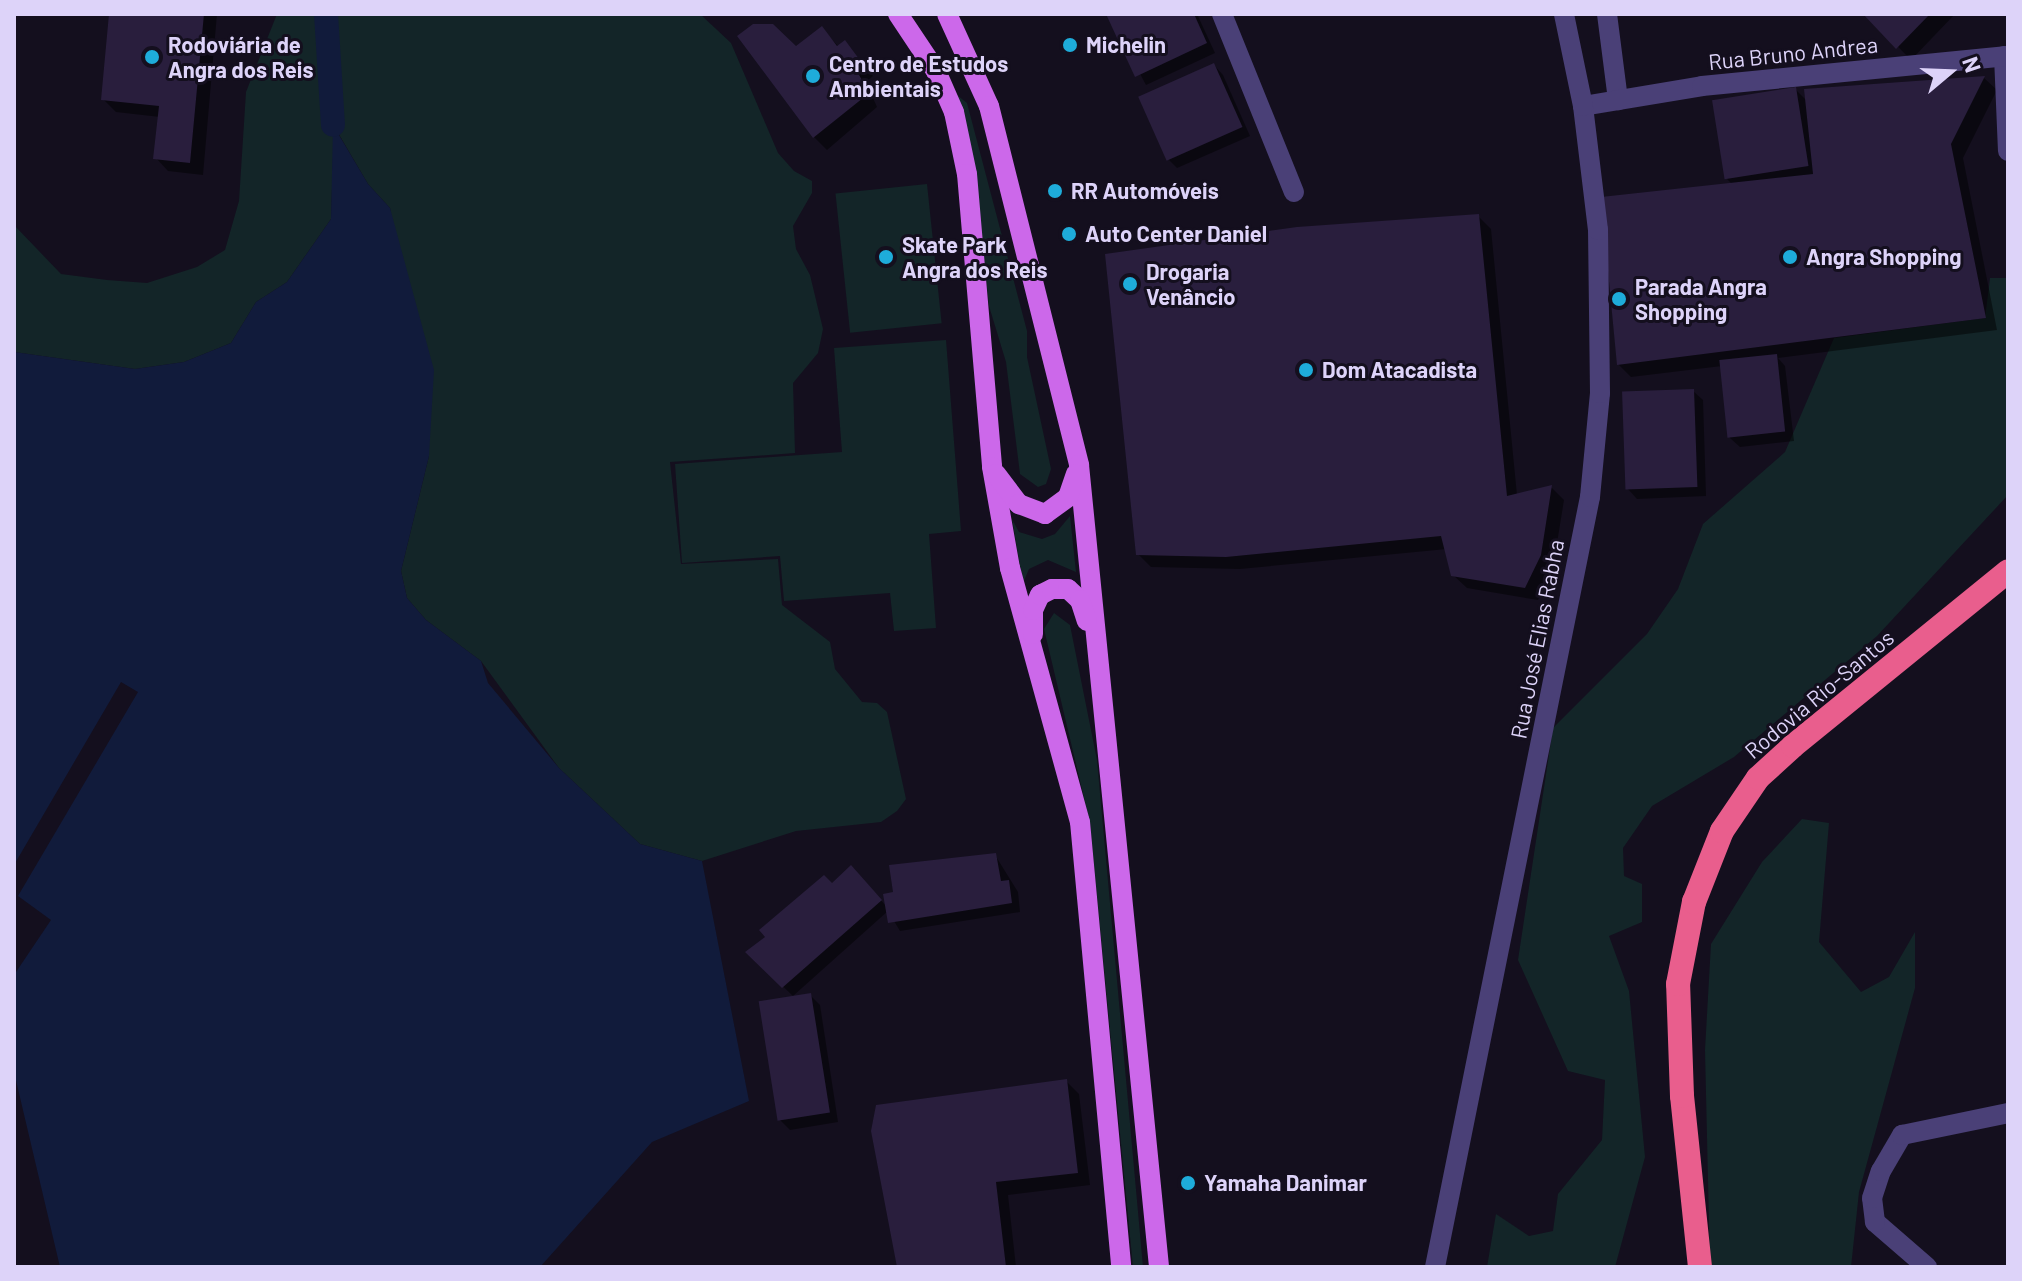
<!DOCTYPE html>
<html>
<head>
<meta charset="utf-8">
<style>
	body { margin:0 }
	#map { position:relative; width:2022px; height:1281px; overflow:hidden; background:#140f1e; font-family:Barlow,sans-serif }
	div>[style] { position:absolute }
	.green>* { inset:0; background:#132528; transform-origin:0 0 }
	.water>* { inset:0; background:#111b3b }
	.shadow>* { inset:0; background:#0007 }
	.canal>* { height:24px; margin:-12px; padding:0 12px; transform-origin:12px; border-radius:12px; background:#111b3b }
	.building>* { inset:0; background:#291e3d; transform-origin:0 0 }
	.minor>* { height:20px; margin:-10px; padding:0 10px; transform-origin:10px; border-radius:10px; background:#4a4077 }
	.major>* { height:20px; margin:-10px; padding:0 10px; transform-origin:10px; border-radius:10px; background:#cc68ea }
	.highway>* { height:24px; margin:-12px; padding:0 12px; transform-origin:12px; border-radius:12px; background:#e95e8d }
	.dots>* { width:22px; height:22px; translate:-50% -50%; box-sizing:border-box; border:4px solid #140f1e; border-radius:50% }
	span { translate:-50% -50%; white-space:nowrap; text-align:center; line-height:1.15; -webkit-text-stroke:6px #140f1e; paint-order:stroke }
	.poi-label { font-size:22px; color:#ddd3f9; font-weight:700 }
	.left { translate:0 -50%; text-align:left }
	.street-label { font-size:22px; color:#ddd3f9 }
	.frame { position:absolute; inset:0; border:16px solid #ddd3f9; pointer-events:none }
	.north { position:absolute; left:1910px; top:32px; width:80px; height:80px; -webkit-text-stroke:6px #140f1e; paint-order:stroke; rotate:71deg; font-size:22px; font-weight:700; line-height:32px; text-align:center; color:#ddd3f9 }
	.north::after { content:''; display:block; margin:auto; width:28px; height:36px; background:#ddd3f9; clip-path:polygon(50% 0,100% 100%,50% 72%,0 100%) }
</style>
</head>
<body>
<div id="map">
	<div class="green">
		<i style="clip-path:polygon(277px 14px,700px 14px,731px 43px,778px 153px,794px 171px,812px 181px,812px 193px,793px 226px,796px 249px,810px 275px,823px 329px,818px 353px,793px 383px,795px 453px,670px 462px,681px 564px,778px 559px,782px 605px,830px 642px,835px 669px,862px 702px,877px 703px,887px 712px,906px 799px,897px 811px,881px 822px,796px 831px,702px 861px,640px 844px,559px 768px,481px 661px,426px 620px,407px 598px,401px 571px,429px 456px,390px 208px,368px 184px,334px 126px,331px 219px,287px 282px,256px 302px,231px 343px,184px 362px,135px 369px,14px 352px,14px 225px,61px 274px,107px 280px,147px 283px,197px 267px,225px 250px,239px 201px,246px 92px)"></i>
		<i style="clip-path:polygon(957px 95px,967px 103px,1027px 331px,1027px 357px,1051px 469px,1046px 484px,1038px 487px,1020px 474px,1006px 362px,989px 306px,975px 175px)"></i>
		<i style="left:927px;top:184px;width:140px;height:92px;rotate:84deg"></i>
		<i style="clip-path:polygon(1990px 278px,2008px 278px,2008px 495px,1877px 636px,1734px 757px,1652px 806px,1623px 848px,1624px 876px,1642px 884px,1642px 922px,1609px 936px,1629px 991px,1645px 1157px,1615px 1267px,1487px 1267px,1496px 1214px,1529px 1236px,1553px 1231px,1558px 1194px,1602px 1140px,1605px 1080px,1568px 1071px,1518px 960px,1553px 728px,1647px 634px,1678px 589px,1703px 524px,1785px 452px,1834px 338px,1985px 318px)"></i>
		<i style="clip-path:polygon(946px 340px,961px 531px,929px 534px,936px 628px,894px 631px,890px 593px,784px 601px,780px 556px,682px 563px,675px 464px,842px 452px,834px 348px)"></i>
		<i style="clip-path:polygon(1070px 516px,1076px 572px,1048px 560px,1029px 569px,1023px 583px,1012px 519px,1019px 532px,1042px 539px,1055px 534px)"></i>
		<i style="clip-path:polygon(1054px 613px,1070px 625px,1097px 760px,1143px 1267px,1133px 1267px,1090px 823px,1044px 629px)"></i>
		<i style="clip-path:polygon(1802px 819px,1829px 823px,1819px 942px,1861px 992px,1889px 977px,1915px 932px,1915px 988px,1859px 1192px,1851px 1267px,1710px 1267px,1705px 1050px,1711px 944px,1762px 862px)"></i>
	</div>
	<div class="water">
		<i style="clip-path:polygon(333px 125px,368px 184px,390px 208px,434px 370px,429px 456px,401px 571px,407px 598px,426px 620px,481px 661px,488px 683px,559px 768px,640px 844px,702px 861px,749px 1101px,652px 1142px,540px 1267px,60px 1267px,14px 1072px,14px 975px,51px 920px,18px 896px,138px 692px,121px 682px,14px 865px,14px 352px,135px 369px,184px 362px,231px 343px,256px 302px,287px 282px,331px 219px)"></i>
	</div>
	<div class="shadow">
		<i style="clip-path:polygon(111px 14px,217px 14px,203px 175px,168px 171px,156px 158px,160px 117px,116px 112px,103px 99px)"></i>
		<i style="clip-path:polygon(1108px 14px,1197px 14px,1215px 53px,1146px 85px)"></i>
		<i style="clip-path:polygon(1866px 14px,1955px 14px,1911px 60px)"></i>
		<i style="clip-path:polygon(822px 29px,839px 47px,845px 43px,873px 76px,866px 82px,877px 107px,827px 150px,814px 137px,796px 48px)"></i>
		<i style="clip-path:polygon(1214px 65px,1223px 75px,1250px 136px,1177px 168px,1168px 159px)"></i>
		<i style="clip-path:polygon(1984px 78px,1997px 90px,1963px 158px,1997px 330px,1778px 358px,1785px 366px,1794px 441px,1740px 447px,1730px 438px,1722px 366px,1631px 377px,1618px 364px,1733px 185px,1727px 179px,1795px 89px,1807px 101px)"></i>
		<i style="clip-path:polygon(1478px 216px,1491px 229px,1517px 495px,1552px 488px,1564px 500px,1553px 568px,1538px 600px,1467px 588px,1453px 575px,1447px 549px,1240px 569px,1151px 567px,1138px 554px)"></i>
		<i style="clip-path:polygon(1693px 391px,1703px 400px,1706px 496px,1637px 499px,1628px 489px)"></i>
		<i style="clip-path:polygon(995px 855px,1018px 892px,1020px 912px,900px 931px,888px 911px,793px 996px,748px 953px,832px 886px,860px 877px,888px 908px)"></i>
		<i style="clip-path:polygon(810px 995px,820px 1005px,838px 1122px,790px 1130px,780px 1120px)"></i>
		<i style="clip-path:polygon(1066px 1081px,1079px 1094px,1090px 1185px,1008px 1195px,1016px 1267px,899px 1267px,878px 1106px)"></i>
	</div>
	<div class="canal">
		<i style="left:326px;top:14px;width:111px;rotate:86.4deg"></i>
	</div>
	<div class="building">
		<i style="clip-path:polygon(109px 14px,204px 14px,190px 163px,153px 159px,159px 106px,101px 100px)"></i>
		<i style="clip-path:polygon(1106px 14px,1194px 14px,1207px 43px,1135px 77px)"></i>
		<i style="clip-path:polygon(1863px 14px,1930px 14px,1896px 49px)"></i>
		<i style="clip-path:polygon(753px 24px,773px 24px,796px 46px,822px 26px,837px 46px,845px 40px,862px 63px,855px 68px,866px 87px,863px 98px,813px 138px,737px 36px)"></i>
		<i style="left:1214px;top:63px;width:70px;height:83px;rotate:66deg"></i>
		<i style="clip-path:polygon(1985px 76px,1951px 144px,1986px 318px,1617px 365px,1601px 197px,1813px 174px,1804px 89px)"></i>
		<i style="left:1796px;top:87px;width:80px;height:85px;rotate:81deg"></i>
		<i style="clip-path:polygon(1479px 214px,1507px 496px,1552px 485px,1541px 555px,1525px 588px,1451px 576px,1441px 536px,1226px 557px,1136px 555px,1105px 254px,1297px 227px)"></i>
		<i style="left:1777px;top:354px;width:78px;height:58px;rotate:84deg"></i>
		<i style="left:1694px;top:389px;width:98px;height:72px;rotate:88deg"></i>
		<i style="clip-path:polygon(996px 853px,1001px 881px,1009px 880px,1012px 903px,888px 923px,883px 894px,893px 892px,889px 865px)"></i>
		<i style="clip-path:polygon(851px 865px,882px 900px,782px 988px,745px 952px,765px 937px,759px 930px,824px 875px,832px 883px)"></i>
		<i style="left:811px;top:993px;width:121px;height:53px;rotate:81deg"></i>
		<i style="clip-path:polygon(1067px 1079px,1078px 1173px,996px 1182px,1006px 1267px,897px 1267px,871px 1131px,876px 1105px)"></i>
	</div>
	<div class="minor">
		<i style="left:1222px;top:14px;width:192px;rotate:68deg"></i>
		<i style="left:1607px;top:14px;width:87px;rotate:82.7deg"></i>
		<i style="left:2004px;top:56px;width:95px;rotate:87.6deg"></i>
		<i style="left:1583px;top:106px;width:121px;rotate:-9.5deg"></i>
		<i style="left:1702px;top:86px;width:307px;rotate:-5.6deg"></i>
		<i style="left:1435px;top:1267px;width:785px;rotate:-78.62deg"></i>
		<i style="left:1590px;top:497px;width:104px;rotate:-84.5deg"></i>
		<i style="left:1600px;top:393px;width:163px;rotate:-90.7deg"></i>
		<i style="left:1598px;top:230px;width:125px;rotate:-96.9deg"></i>
		<i style="left:1583px;top:106px;width:94px;rotate:-101.7deg"></i>
		<i style="left:1927px;top:1267px;width:69px;rotate:-139.1deg"></i>
		<i style="left:1875px;top:1222px;width:24px;rotate:-97deg"></i>
		<i style="left:1872px;top:1198px;width:28px;rotate:-72deg"></i>
		<i style="left:1881px;top:1171px;width:42px;rotate:-59.7deg"></i>
		<i style="left:1902px;top:1135px;width:108px;rotate:-11.7deg"></i>
	</div>
	<div class="major">
		<i style="left:898px;top:14px;width:69px;rotate:56.3deg"></i>
		<i style="left:936px;top:71px;width:45px;rotate:66.3deg"></i>
		<i style="left:954px;top:112px;width:63px;rotate:78.2deg"></i>
		<i style="left:967px;top:174px;width:294px;rotate:85.1deg"></i>
		<i style="left:992px;top:467px;width:103px;rotate:79.9deg"></i>
		<i style="left:1010px;top:568px;width:263px;rotate:74.6deg"></i>
		<i style="left:1080px;top:822px;width:447px;rotate:84.7deg"></i>
		<i style="left:947px;top:14px;width:101px;rotate:65.5deg"></i>
		<i style="left:989px;top:106px;width:370px;rotate:75.9deg"></i>
		<i style="left:1079px;top:465px;width:806px;rotate:84.3deg"></i>
		<i style="left:996px;top:474px;width:38px;rotate:53deg"></i>
		<i style="left:1019px;top:504px;width:28px;rotate:21deg"></i>
		<i style="left:1045px;top:514px;width:29px;rotate:-36deg"></i>
		<i style="left:1068px;top:497px;width:24px;rotate:-71deg"></i>
		<i style="left:1033px;top:634px;width:24px;rotate:-90deg"></i>
		<i style="left:1033px;top:610px;width:17px;rotate:-65deg"></i>
		<i style="left:1040px;top:595px;width:13px;rotate:-27deg"></i>
		<i style="left:1052px;top:589px;width:16px"></i>
		<i style="left:1068px;top:589px;width:16px;rotate:43deg"></i>
		<i style="left:1080px;top:600px;width:22px;rotate:72deg"></i>
	</div>
	<div class="highway">
		<i style="left:1700px;top:1267px;width:172px;rotate:-96deg"></i>
		<i style="left:1682px;top:1096px;width:112px;rotate:-92deg"></i>
		<i style="left:1678px;top:984px;width:84px;rotate:-79deg"></i>
		<i style="left:1694px;top:902px;width:76px;rotate:-68.5deg"></i>
		<i style="left:1722px;top:831px;width:64px;rotate:-55.8deg"></i>
		<i style="left:1758px;top:778px;width:47px;rotate:-42.4deg"></i>
		<i style="left:1793px;top:746px;width:277px;rotate:-39.1deg"></i>
	</div>
	<div class="dots">
		<i style="left:1070px;top:45px;background:#1eacda"></i>
		<i style="left:152px;top:57px;background:#1eacda"></i>
		<i style="left:813px;top:76px;background:#1eacda"></i>
		<i style="left:1055px;top:191px;background:#1eacda"></i>
		<i style="left:1069px;top:234px;background:#1eacda"></i>
		<i style="left:886px;top:257px;background:#1eacda"></i>
		<i style="left:1790px;top:257px;background:#1eacda"></i>
		<i style="left:1130px;top:284px;background:#1eacda"></i>
		<i style="left:1619px;top:299px;background:#1eacda"></i>
		<i style="left:1306px;top:370px;background:#1eacda"></i>
		<i style="left:1188px;top:1183px;background:#1eacda"></i>
	</div>
	<div class="poi-label">
		<span class="left" style="left:168px;top:57px">Rodoviária de<br>Angra dos Reis</span>
		<span class="left" style="left:1086px;top:45px">Michelin</span>
		<span class="left" style="left:829px;top:76px">Centro de Estudos<br>Ambientais</span>
		<span class="left" style="left:1071px;top:191px">RR Automóveis</span>
		<span class="left" style="left:1085px;top:234px">Auto Center Daniel</span>
		<span class="left" style="left:902px;top:257px">Skate Park<br>Angra dos Reis</span>
		<span class="left" style="left:1806px;top:257px">Angra Shopping</span>
		<span class="left" style="left:1146px;top:284px">Drogaria<br>Venâncio</span>
		<span class="left" style="left:1635px;top:299px">Parada Angra<br>Shopping</span>
		<span class="left" style="left:1322px;top:370px">Dom Atacadista</span>
		<span class="left" style="left:1204px;top:1183px">Yamaha Danimar</span>
	</div>
	<div class="street-label">
		<span style="left:1793px;top:53px;rotate:-6deg">Rua Bruno Andrea</span>
		<span style="left:1537px;top:639px;rotate:-79deg">Rua José Elias Rabha</span>
		<span style="left:1819px;top:694px;rotate:-40deg">Rodovia Rio-Santos</span>
	</div>
	<div class="frame"></div>
	<div class="north">N</div>
</div>
</body>
</html>
